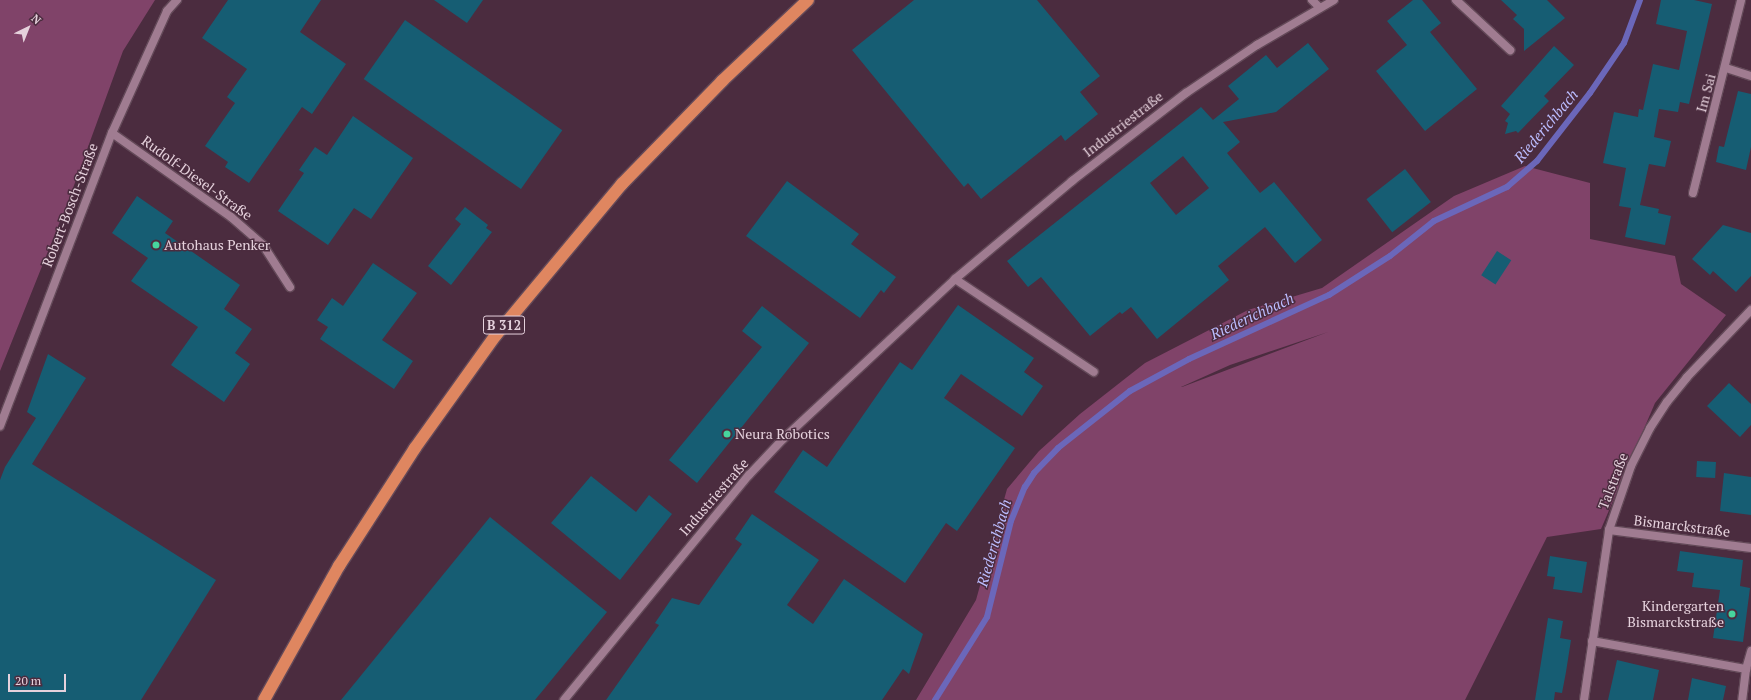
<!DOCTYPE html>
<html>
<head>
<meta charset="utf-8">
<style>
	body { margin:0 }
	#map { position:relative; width:1751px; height:700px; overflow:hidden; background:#4b2c3f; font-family:"PT Serif",serif }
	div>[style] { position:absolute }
	.green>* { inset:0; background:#804369 }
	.stream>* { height:6px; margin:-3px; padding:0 3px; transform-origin:3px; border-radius:3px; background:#6b67ba }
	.building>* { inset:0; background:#165d73; transform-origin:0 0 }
	.roads { filter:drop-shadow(1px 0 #634958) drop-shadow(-1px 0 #634958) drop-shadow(0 1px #634958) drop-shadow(0 -1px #634958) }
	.street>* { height:8px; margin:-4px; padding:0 4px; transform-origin:4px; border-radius:4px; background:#a07c91 }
	.highway>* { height:12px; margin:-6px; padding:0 6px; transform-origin:6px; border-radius:6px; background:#df8660 }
	.dots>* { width:11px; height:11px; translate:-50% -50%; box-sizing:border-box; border:2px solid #4b2c3f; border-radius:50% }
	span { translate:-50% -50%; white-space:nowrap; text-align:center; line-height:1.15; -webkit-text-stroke:3px #4b2c3f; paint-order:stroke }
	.shield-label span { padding:1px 3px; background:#4b2c3f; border:1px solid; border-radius:3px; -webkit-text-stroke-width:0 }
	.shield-label { font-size:13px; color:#e5d1dc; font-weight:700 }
	.street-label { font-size:14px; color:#e5d1dc }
	.poi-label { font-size:14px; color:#e5d1dc }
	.left { translate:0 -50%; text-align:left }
	.right { translate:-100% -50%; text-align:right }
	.water-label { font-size:15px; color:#bbbcfe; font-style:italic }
	.north { position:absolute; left:8px; top:8px; width:40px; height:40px; -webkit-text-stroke:3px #4b2c3f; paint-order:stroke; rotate:43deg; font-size:11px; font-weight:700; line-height:16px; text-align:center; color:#e5d1dc }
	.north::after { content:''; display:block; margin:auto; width:14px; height:18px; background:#e5d1dc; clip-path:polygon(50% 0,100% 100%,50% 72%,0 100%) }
	.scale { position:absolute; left:8px; top:674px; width:58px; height:18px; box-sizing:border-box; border:2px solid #e5d1dc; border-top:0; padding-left:5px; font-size:12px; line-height:14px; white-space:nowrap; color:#e5d1dc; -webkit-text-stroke:3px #4b2c3f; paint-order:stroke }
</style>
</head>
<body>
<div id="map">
	<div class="green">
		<i style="clip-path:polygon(0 0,155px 0,123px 51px,69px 199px,0 371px)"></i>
		<i style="clip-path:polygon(evenodd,1525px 166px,1590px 183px,1590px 239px,1675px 256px,1681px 284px,1726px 315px,1655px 403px,1601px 529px,1547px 537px,1465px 700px,916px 700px,976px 600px,1007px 489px,1039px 451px,1080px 414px,1145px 363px,1248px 310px,1322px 288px,1454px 196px,1525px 166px,1328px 332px,1182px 387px,1181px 387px,1230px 365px,1328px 332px)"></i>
	</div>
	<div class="stream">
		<i style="left:935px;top:700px;width:98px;rotate:-57.9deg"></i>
		<i style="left:987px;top:617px;width:99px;rotate:-76deg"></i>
		<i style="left:1011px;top:521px;width:37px;rotate:-68deg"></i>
		<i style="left:1025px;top:487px;width:17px;rotate:-57deg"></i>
		<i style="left:1034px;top:473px;width:35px;rotate:-46deg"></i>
		<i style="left:1058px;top:448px;width:92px;rotate:-38.4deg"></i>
		<i style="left:1130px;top:391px;width:67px;rotate:-28.5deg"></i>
		<i style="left:1189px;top:359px;width:154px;rotate:-24.6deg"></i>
		<i style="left:1329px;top:295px;width:72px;rotate:-32.6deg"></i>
		<i style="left:1390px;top:256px;width:56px;rotate:-38.5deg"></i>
		<i style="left:1434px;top:221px;width:81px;rotate:-25deg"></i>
		<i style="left:1507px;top:187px;width:40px;rotate:-41deg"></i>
		<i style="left:1537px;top:161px;width:86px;rotate:-52.1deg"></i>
		<i style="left:1590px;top:93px;width:60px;rotate:-55.8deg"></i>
		<i style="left:1624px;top:43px;width:46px;rotate:-69.6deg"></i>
	</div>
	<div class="building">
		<i style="clip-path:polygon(228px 0,321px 0,300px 32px,346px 64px,312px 114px,302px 107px,249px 183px,225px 167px,228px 162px,205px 146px,235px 103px,227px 97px,247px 69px,202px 38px)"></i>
		<i style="clip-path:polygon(434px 0,483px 0,467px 23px)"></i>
		<i style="clip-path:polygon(914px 0,1037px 0,1100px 76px,1080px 92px,1098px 114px,1065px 141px,1061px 135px,981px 199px,968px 183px,964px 187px,852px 50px)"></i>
		<i style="clip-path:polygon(1413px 0,1422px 0,1441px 23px,1430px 32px,1477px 89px,1425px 131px,1376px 71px,1407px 45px,1387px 21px)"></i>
		<i style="clip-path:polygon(1501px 0,1547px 0,1565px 18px,1524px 51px,1524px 29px,1513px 19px,1517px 15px)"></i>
		<i style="clip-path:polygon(1661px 0,1694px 0,1712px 4px,1689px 104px,1680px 102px,1678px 112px,1659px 109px,1654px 137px,1671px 141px,1665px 167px,1649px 164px,1640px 205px,1659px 209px,1658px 213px,1671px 216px,1665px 245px,1625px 237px,1631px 208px,1619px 206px,1626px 168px,1603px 163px,1614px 112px,1638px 117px,1639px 109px,1643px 110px,1653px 64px,1679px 70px,1687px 31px,1656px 24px)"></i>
		<i style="left:405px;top:20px;width:192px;height:72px;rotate:35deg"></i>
		<i style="clip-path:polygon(evenodd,1308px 43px,1329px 69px,1276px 112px,1223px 122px,1240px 142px,1227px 153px,1260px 193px,1274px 182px,1322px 240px,1295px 263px,1265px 227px,1218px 266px,1229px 280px,1157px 339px,1131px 307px,1122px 314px,1120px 312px,1090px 336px,1041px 277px,1028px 287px,1007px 261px,1201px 107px,1213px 120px,1239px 99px,1228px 86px,1266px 55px,1277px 68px,1308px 43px,1183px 156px,1209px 188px,1176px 215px,1150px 183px,1183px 156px)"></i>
		<i style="clip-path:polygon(1554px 46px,1574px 65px,1544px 96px,1549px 101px,1518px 133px,1516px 131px,1505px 134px,1508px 123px,1505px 121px,1510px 114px,1501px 106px)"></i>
		<i style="clip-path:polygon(1738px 91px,1751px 94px,1751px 147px,1746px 170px,1716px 162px,1719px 146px,1724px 147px)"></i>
		<i style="clip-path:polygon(353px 116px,413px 158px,371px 219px,354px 208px,328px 245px,278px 211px,304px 173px,299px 170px,315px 147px,327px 155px)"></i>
		<i style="left:1405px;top:169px;width:42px;height:49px;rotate:52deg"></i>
		<i style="clip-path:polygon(787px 181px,859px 234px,851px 244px,896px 277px,884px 293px,881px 290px,860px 318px,746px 236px)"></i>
		<i style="clip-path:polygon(137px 196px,173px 221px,165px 233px,240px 285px,224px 309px,252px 329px,235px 353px,250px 364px,224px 402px,171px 365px,198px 327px,131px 281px,148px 258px,112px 233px)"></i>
		<i style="clip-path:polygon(465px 207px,488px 225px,486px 228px,492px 232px,451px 285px,428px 266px,461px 224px,455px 219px)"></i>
		<i style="clip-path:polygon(1723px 225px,1751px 233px,1751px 276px,1736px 292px,1713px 271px,1710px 275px,1692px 259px)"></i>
		<i style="left:1497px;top:251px;width:17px;height:29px;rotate:33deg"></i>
		<i style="clip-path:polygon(373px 263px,417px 293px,382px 340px,413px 361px,394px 389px,320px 339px,328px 327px,317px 320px,332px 298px,343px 306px)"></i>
		<i style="clip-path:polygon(958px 305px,1034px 358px,1024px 372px,1043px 386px,1022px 416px,961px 374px,944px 398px,1015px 448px,957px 531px,946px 523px,905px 583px,774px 492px,803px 450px,827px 467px,900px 362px,912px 370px)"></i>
		<i style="clip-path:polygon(762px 306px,809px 343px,697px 483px,669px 460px,762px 347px,742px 331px)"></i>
		<i style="clip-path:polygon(48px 354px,86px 378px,32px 464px,216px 580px,141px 700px,0 700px,0 480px,5px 467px,36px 418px,27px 412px)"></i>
		<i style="clip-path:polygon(1729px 383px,1751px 404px,1751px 425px,1740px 437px,1707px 406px)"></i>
		<i style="left:1697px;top:461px;width:19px;height:16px;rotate:3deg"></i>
		<i style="clip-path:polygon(1724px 473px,1751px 477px,1751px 515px,1720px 511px)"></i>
		<i style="clip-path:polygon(591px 476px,636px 512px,649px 495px,672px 514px,620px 580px,551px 523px)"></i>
		<i style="clip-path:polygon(752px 514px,819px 560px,787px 605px,813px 624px,844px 579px,923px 634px,909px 674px,903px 669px,882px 700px,606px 700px,659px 625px,655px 623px,672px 598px,699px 605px,742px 544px,735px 539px)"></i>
		<i style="clip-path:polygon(490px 517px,607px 612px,535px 700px,341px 700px)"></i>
		<i style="clip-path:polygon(1680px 551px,1743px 560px,1740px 586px,1750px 588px,1743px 642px,1713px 638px,1720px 590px,1692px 587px,1694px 573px,1677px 571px)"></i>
		<i style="clip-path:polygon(1550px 556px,1587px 562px,1582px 593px,1553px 589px,1555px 577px,1547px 576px)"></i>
		<i style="clip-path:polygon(1548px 618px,1563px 621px,1560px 638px,1571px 640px,1566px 672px,1562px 693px,1555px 692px,1554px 700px,1535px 700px)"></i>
		<i style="clip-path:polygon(1617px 660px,1659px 670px,1653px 700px,1608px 700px)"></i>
		<i style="clip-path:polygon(1692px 678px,1726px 686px,1723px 700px,1688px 700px)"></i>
	</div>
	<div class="roads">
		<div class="street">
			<i style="left:1312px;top:0;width:11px;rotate:45deg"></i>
			<i style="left:1456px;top:0;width:74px;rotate:42.8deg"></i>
			<i style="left:1726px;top:68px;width:26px;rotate:18deg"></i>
			<i style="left:112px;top:133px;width:146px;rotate:35.2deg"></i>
			<i style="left:231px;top:217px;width:43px;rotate:41.2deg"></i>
			<i style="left:263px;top:245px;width:50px;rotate:57.3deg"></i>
			<i style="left:1693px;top:193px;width:199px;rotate:-76deg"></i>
			<i style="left:955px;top:279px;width:167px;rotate:33.8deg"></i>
			<i style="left:0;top:426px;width:314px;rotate:-69.1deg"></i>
			<i style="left:112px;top:133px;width:134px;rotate:-65.7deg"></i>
			<i style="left:167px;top:11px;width:15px;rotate:-48deg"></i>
			<i style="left:1609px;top:530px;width:143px;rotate:7.2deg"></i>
			<i style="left:1592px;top:641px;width:157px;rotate:10.3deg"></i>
			<i style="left:1746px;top:669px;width:31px;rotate:97deg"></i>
			<i style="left:1746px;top:669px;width:19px;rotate:-74deg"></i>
			<i style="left:564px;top:700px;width:291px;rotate:-50.6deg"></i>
			<i style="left:749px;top:475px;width:50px;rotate:-46.6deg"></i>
			<i style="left:783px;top:439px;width:235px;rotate:-42.9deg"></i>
			<i style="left:955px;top:279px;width:153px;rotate:-39.9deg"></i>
			<i style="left:1072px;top:181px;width:144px;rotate:-37.7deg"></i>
			<i style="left:1186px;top:93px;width:86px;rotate:-34.1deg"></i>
			<i style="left:1257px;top:45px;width:89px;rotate:-30.3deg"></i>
			<i style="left:1584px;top:700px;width:172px;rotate:-81.6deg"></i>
			<i style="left:1609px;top:530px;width:68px;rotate:-71deg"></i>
			<i style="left:1631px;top:466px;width:42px;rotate:-63.4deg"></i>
			<i style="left:1650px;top:428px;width:31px;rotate:-57deg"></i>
			<i style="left:1667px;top:402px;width:32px;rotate:-51deg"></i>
			<i style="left:1687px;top:377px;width:93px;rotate:-46.3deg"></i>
		</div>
		<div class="highway">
			<i style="left:264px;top:700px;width:154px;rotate:-60.8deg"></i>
			<i style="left:339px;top:566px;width:140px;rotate:-57.2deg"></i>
			<i style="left:415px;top:448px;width:139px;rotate:-54.4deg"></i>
			<i style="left:496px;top:335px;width:197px;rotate:-50.2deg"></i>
			<i style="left:622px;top:184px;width:144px;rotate:-45.8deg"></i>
			<i style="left:722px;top:81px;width:118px;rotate:-43.3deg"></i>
		</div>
	</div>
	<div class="dots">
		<i style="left:156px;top:245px;background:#47d49e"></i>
		<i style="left:727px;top:434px;background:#47d49e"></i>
		<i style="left:1732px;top:614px;background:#47d49e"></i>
	</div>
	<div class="shield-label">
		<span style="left:504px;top:325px">B 312</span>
	</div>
	<div class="street-label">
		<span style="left:1706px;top:93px;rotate:-75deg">Im Sai</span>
		<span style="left:1123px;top:124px;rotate:-38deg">Industriestraße</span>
		<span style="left:197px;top:178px;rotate:36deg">Rudolf-Diesel-Straße</span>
		<span style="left:70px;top:205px;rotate:-69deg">Robert-Bosch-Straße</span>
		<span style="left:1613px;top:481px;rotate:-69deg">Talstraße</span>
		<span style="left:714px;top:497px;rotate:-49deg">Industriestraße</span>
		<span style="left:1682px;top:526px;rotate:7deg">Bismarckstraße</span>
	</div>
	<div class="poi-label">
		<span class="left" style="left:164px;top:245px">Autohaus Penker</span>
		<span class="left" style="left:735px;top:434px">Neura Robotics</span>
		<span class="right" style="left:1724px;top:614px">Kindergarten<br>Bismarckstraße</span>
	</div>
	<div class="water-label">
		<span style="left:1546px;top:126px;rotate:-50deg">Riederichbach</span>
		<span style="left:1252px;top:316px;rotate:-25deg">Riederichbach</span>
		<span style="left:994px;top:543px;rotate:-74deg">Riederichbach</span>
	</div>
	<div class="north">N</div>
	<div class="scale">20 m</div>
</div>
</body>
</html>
